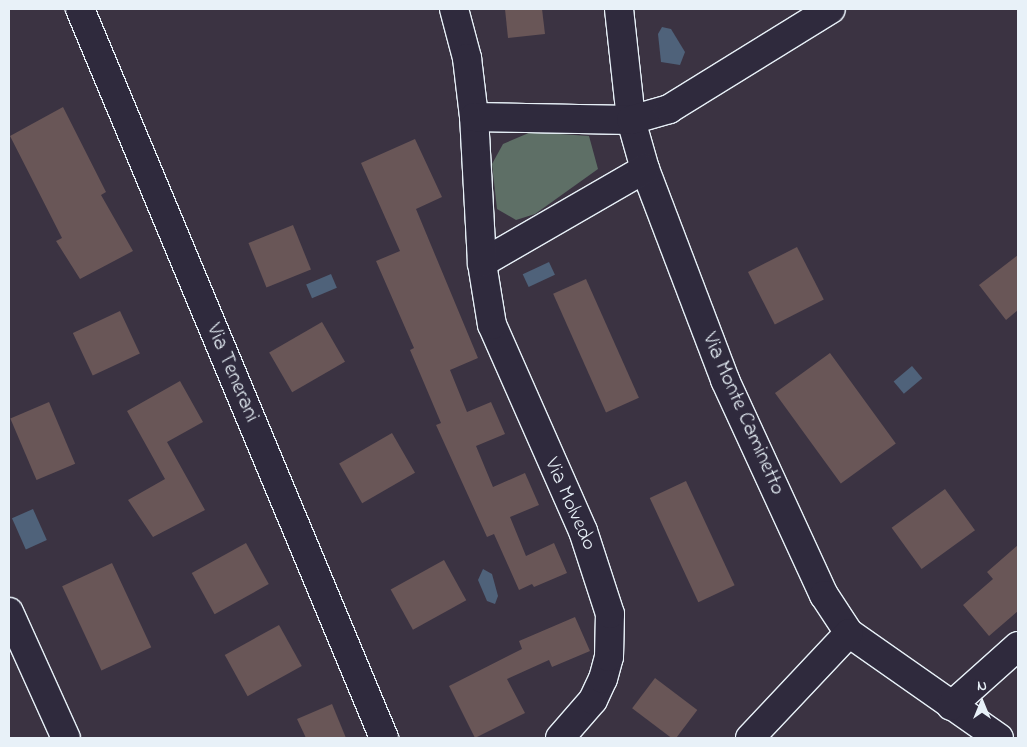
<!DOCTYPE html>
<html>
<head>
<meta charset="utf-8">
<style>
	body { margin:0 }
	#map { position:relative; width:1027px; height:747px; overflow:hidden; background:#3b3342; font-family:"Indie Flower",sans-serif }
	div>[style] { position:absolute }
	.green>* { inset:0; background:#5e6f66 }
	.water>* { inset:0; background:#4f627a; transform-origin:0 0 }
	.building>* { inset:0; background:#695657; transform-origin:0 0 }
	.roads { filter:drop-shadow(1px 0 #e8f1f8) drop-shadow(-1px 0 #e8f1f8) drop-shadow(0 1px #e8f1f8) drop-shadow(0 -1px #e8f1f8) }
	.minor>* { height:28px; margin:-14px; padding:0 14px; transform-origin:14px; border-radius:14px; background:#2f2a3d }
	span { translate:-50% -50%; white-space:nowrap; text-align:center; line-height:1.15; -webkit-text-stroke:4px #2f2a3d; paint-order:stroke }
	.street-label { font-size:21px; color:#e8f1f8 }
	.frame { position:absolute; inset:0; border:10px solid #e8f1f8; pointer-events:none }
	.north { position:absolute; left:957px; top:677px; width:50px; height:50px; -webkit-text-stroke:4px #2f2a3d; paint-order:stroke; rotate:0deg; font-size:14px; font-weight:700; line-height:20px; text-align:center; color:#e8f1f8 }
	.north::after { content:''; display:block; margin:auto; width:18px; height:22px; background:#e8f1f8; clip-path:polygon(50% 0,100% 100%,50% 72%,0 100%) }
</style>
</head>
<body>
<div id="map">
	<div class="green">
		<i style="clip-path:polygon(531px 132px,589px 136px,598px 169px,535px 214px,516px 220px,497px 209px,492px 164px,503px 144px)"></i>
	</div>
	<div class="water">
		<i style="clip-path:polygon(662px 27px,671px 29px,685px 52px,680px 65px,661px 62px,658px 34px)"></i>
		<i style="left:549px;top:262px;width:14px;height:29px;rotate:65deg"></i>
		<i style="left:331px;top:274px;width:15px;height:27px;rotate:67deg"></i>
		<i style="left:912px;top:366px;width:16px;height:24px;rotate:50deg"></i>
		<i style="left:33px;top:509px;width:34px;height:23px;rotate:66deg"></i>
		<i style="clip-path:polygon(483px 569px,492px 574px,498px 596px,495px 604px,487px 601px,478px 580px)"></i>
	</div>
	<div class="building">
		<i style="clip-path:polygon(505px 9px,542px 9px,545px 34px,508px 38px)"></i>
		<i style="clip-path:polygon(63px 107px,106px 192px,101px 195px,133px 251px,80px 279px,56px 241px,62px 238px,10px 136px)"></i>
		<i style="clip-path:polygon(415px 139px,442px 197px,416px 209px,478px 358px,450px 370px,467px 412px,491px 402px,505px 434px,476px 446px,493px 487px,525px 473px,539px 505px,510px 517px,526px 556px,554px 543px,567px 573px,534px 587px,532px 584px,519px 590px,494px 534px,487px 537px,436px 425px,441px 423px,410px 350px,414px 348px,376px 261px,400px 251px,361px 163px)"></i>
		<i style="left:293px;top:225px;width:48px;height:48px;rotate:68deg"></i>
		<i style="left:797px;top:247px;width:59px;height:55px;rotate:63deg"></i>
		<i style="clip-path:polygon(1018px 255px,1018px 310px,1006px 320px,979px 285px)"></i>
		<i style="left:586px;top:279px;width:130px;height:36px;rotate:66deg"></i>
		<i style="left:120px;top:311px;width:47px;height:52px;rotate:65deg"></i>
		<i style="left:322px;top:322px;width:46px;height:61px;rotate:60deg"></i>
		<i style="left:830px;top:353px;width:112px;height:68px;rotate:54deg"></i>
		<i style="clip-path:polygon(180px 381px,203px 422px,167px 442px,205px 510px,153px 537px,128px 500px,165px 479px,127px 411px)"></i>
		<i style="left:49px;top:402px;width:67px;height:42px;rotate:67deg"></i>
		<i style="left:392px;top:433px;width:46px;height:61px;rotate:60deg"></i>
		<i style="left:686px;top:481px;width:115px;height:40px;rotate:65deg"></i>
		<i style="left:945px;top:489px;width:51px;height:66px;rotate:54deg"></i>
		<i style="left:246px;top:543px;width:47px;height:62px;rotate:61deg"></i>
		<i style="clip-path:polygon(1018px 545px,1018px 611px,989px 636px,963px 605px,993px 579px,987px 572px)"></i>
		<i style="left:444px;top:560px;width:46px;height:61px;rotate:61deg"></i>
		<i style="left:112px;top:563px;width:93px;height:55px;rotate:65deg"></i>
		<i style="clip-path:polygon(575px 617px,590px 651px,552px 667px,549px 660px,507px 679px,525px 713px,475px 738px,449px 686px,522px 649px,519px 641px)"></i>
		<i style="left:279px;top:625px;width:47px;height:62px;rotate:61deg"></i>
		<i style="left:655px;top:678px;width:53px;height:38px;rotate:37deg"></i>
		<i style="clip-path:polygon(332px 704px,346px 738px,306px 738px,297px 719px)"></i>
	</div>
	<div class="roads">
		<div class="minor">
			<i style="left:80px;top:9px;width:790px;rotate:67.36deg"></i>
			<i style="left:454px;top:9px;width:51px;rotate:75.1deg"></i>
			<i style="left:467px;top:58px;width:59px;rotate:83.2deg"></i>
			<i style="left:619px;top:9px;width:112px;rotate:83.8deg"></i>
			<i style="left:631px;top:120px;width:51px;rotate:74.1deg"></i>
			<i style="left:645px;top:169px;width:226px;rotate:69.2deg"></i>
			<i style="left:725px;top:380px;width:237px;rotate:65.3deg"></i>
			<i style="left:824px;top:595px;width:45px;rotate:56.7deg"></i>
			<i style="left:849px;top:633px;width:183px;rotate:35deg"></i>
			<i style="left:482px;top:263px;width:188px;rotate:-30deg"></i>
			<i style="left:9px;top:612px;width:138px;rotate:65.7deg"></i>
			<i style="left:951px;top:706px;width:90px;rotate:-41.8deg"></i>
			<i style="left:560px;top:738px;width:50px;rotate:-49deg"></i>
			<i style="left:593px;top:700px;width:23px;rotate:-65deg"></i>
			<i style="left:603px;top:679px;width:23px;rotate:-75deg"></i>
			<i style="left:609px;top:657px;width:43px;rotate:-88.7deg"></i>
			<i style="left:610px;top:614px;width:87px;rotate:-108deg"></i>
			<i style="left:583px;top:531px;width:225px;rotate:-113.8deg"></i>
			<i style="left:492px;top:325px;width:63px;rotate:-99.2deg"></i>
			<i style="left:482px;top:263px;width:146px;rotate:-93.1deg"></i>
			<i style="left:474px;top:117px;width:157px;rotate:1.1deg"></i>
			<i style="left:631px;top:120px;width:40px;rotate:-16deg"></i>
			<i style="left:669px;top:109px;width:190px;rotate:-31.7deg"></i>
			<i style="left:750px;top:738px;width:144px;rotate:-46.7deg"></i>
		</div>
	</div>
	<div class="street-label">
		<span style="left:232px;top:373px;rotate:67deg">Via Tenerani</span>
		<span style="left:743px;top:414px;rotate:66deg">Via Monte Caminetto</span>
		<span style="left:570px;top:504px;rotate:66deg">Via Molvedo</span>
	</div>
	<div class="frame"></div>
	<div class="north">N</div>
</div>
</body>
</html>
